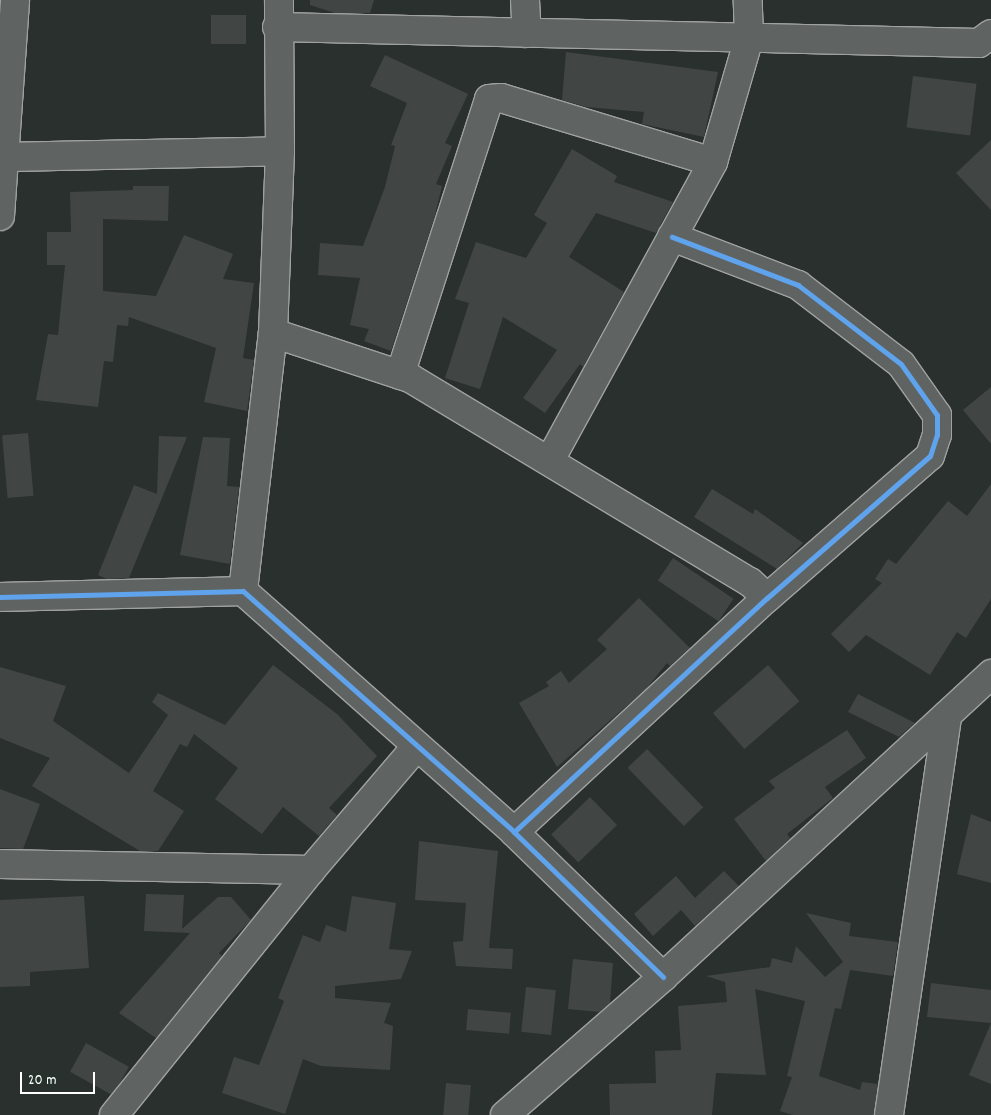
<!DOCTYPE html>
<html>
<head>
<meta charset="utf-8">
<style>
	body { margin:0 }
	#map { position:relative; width:991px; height:1115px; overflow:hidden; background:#29302d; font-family:Dekko,sans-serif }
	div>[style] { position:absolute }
	.building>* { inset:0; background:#414644; transform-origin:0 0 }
	.roads { filter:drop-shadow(1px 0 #9fa2a0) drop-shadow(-1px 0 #9fa2a0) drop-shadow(0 1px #9fa2a0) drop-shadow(0 -1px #9fa2a0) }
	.minor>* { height:28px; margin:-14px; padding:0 14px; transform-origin:14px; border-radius:14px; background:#5f6362 }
	.cycleway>* { height:5px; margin:-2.5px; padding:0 2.5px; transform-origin:2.5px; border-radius:2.5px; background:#60a3ed }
	span { translate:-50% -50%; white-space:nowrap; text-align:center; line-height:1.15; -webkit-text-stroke:4.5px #26332d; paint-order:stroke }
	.scale { position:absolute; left:20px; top:1072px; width:75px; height:22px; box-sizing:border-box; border:2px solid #fff; border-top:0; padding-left:6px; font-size:15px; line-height:18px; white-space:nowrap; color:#fff; -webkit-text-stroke:4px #26332d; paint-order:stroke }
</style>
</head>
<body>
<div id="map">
	<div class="building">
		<i style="clip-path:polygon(310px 0,374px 0,370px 13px,335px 13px,310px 5px)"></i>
		<i style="left:246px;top:15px;width:29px;height:35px;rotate:90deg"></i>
		<i style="clip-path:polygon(566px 52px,718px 72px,704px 137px,642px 124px,644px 112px,586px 107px,562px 100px)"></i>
		<i style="clip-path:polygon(385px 55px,468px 94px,445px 143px,452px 146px,436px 184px,442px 186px,434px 219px,391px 351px,364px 341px,369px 329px,350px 325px,360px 278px,318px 275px,320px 243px,363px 246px,385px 187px,395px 146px,391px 145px,407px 103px,370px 86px)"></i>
		<i style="left:913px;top:76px;width:64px;height:52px;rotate:7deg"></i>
		<i style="clip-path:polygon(991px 140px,991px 210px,956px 173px)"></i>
		<i style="clip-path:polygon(572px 149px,617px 176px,614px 182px,673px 202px,656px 233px,596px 213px,569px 257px,624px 292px,583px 367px,580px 364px,545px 413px,523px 398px,557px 350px,503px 317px,480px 389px,445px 378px,469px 303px,455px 299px,476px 242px,526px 258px,547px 223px,534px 215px)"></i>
		<i style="clip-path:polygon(133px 186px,169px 186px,168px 221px,103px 219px,103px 291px,156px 296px,184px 235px,233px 254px,223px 279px,254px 283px,243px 358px,254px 360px,247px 411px,204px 402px,216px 348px,129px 317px,128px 326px,117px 325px,113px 362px,104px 361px,98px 407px,36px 400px,48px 334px,58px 335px,65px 265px,47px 265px,47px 232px,71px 232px,70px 192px,133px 190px)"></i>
		<i style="clip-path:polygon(991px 387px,991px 444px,963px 410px)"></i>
		<i style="left:28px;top:433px;width:63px;height:26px;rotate:85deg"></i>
		<i style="clip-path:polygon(159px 436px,187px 437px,129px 578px,107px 579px,98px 575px,134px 485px,157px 494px)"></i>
		<i style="clip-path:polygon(203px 437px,230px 438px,227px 486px,239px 487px,230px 564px,180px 555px)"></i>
		<i style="clip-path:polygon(991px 484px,991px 599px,966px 638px,957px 632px,930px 675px,866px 635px,849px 652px,831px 634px,882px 583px,875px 579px,888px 559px,896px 564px,948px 501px,967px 516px)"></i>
		<i style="clip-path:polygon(712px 489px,753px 514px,755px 509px,803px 543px,777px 569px,694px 517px)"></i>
		<i style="left:673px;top:558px;width:73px;height:27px;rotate:34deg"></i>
		<i style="clip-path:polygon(639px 598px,690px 648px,670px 666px,667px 663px,646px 689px,557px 767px,519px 703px,549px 686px,546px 682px,561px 671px,569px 683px,607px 649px,597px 640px)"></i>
		<i style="clip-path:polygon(273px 665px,337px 714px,377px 756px,329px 808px,337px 815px,319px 836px,283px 807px,262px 834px,215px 799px,238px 768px,194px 734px,187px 747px,180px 744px,153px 791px,184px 811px,158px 851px,140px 851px,32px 786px,50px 758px,0 738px,0 667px,66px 686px,53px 721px,129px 773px,168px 715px,152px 702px,158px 693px,225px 725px)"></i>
		<i style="left:768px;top:665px;width:48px;height:73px;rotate:49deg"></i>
		<i style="clip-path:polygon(858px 694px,915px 723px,899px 737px,848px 712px)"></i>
		<i style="clip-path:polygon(847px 730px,866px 758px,825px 787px,833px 798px,787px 834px,790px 838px,766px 861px,734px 819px,775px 788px,769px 781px)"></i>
		<i style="left:647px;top:749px;width:81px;height:27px;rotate:46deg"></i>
		<i style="clip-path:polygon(0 789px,40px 804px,23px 849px,0 848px)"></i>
		<i style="left:590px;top:797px;width:39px;height:54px;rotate:46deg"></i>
		<i style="clip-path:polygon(971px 814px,991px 822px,991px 883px,957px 874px)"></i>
		<i style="clip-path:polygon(419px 841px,498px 851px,489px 948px,513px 949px,512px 969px,456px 966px,453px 942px,463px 941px,466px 903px,415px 900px)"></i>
		<i style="clip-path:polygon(724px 871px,739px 886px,695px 926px,681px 910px,653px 936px,634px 914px,676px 876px,695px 898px)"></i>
		<i style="clip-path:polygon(146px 894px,184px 895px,182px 929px,218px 897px,231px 897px,251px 920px,219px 953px,222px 956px,156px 1038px,119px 1013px,190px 933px,144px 931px)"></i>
		<i style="clip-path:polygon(84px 896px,89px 968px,30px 972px,30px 986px,0 987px,0 900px)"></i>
		<i style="clip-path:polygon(352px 896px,396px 903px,389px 949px,412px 951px,401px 979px,335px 986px,335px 998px,391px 1003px,384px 1023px,393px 1026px,390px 1070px,321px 1066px,303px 1059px,285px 1114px,222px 1093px,234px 1057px,259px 1065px,284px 1001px,278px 998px,303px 935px,320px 942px,326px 925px,346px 932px)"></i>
		<i style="clip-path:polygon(806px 913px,851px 923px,849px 936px,898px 942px,893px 976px,850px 970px,841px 1009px,835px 1008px,819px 1076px,860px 1090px,862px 1082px,878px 1084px,874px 1115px,793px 1115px,780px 1111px,792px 1077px,787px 1076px,805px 1001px,755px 989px,766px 1075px,716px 1073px,712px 1115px,610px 1115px,609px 1084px,656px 1083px,655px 1051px,681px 1050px,678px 1006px,727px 1002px,725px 982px,706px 976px,770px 967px,772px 958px,792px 963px,796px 946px,825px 977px,843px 962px)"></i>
		<i style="clip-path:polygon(573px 959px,613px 963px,610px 1003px,599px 1012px,568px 1009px)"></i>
		<i style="clip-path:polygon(931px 983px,991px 990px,991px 1084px,969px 1075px,991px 1023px,927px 1017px)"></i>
		<i style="left:526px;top:987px;width:30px;height:45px;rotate:6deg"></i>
		<i style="left:468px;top:1009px;width:43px;height:21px;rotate:5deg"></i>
		<i style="left:86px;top:1043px;width:49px;height:33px;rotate:29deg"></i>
		<i style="left:446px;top:1083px;width:25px;height:32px;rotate:5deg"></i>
	</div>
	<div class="roads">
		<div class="minor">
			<i style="left:525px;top:0;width:33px;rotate:87deg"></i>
			<i style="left:277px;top:27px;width:702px;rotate:1.31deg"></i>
			<i style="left:979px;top:43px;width:15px;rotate:-37deg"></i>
			<i style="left:5px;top:157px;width:275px;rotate:-1.2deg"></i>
			<i style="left:0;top:216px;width:217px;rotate:-86deg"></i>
			<i style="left:273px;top:333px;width:144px;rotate:18.2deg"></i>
			<i style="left:410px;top:378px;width:397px;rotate:31deg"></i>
			<i style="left:750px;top:582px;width:23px;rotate:43deg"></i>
			<i style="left:400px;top:375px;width:290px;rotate:-72.1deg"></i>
			<i style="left:489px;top:99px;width:12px;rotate:-5deg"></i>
			<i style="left:501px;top:98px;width:221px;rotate:16.8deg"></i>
			<i style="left:550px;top:460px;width:340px;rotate:-61.3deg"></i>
			<i style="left:713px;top:162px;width:129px;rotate:-73.8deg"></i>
			<i style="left:749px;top:38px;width:38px;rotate:-92deg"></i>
			<i style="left:243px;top:591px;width:260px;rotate:-83.4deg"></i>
			<i style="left:273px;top:333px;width:182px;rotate:-87.8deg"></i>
			<i style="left:280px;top:151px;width:151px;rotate:-90.4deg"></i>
			<i style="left:0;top:597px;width:243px;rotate:-1.4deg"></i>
			<i style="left:243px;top:591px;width:363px;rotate:41.6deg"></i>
			<i style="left:514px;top:832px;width:208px;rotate:44.2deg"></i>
			<i style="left:514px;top:832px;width:345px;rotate:-42.8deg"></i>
			<i style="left:767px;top:598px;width:216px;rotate:-41.1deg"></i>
			<i style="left:930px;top:456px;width:22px;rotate:-72deg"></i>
			<i style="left:937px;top:435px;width:20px;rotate:-90deg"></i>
			<i style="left:937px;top:415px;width:62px;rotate:-125.2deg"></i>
			<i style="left:901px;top:364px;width:130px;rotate:-142.5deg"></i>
			<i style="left:798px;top:285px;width:135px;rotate:-159.1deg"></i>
			<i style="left:0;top:864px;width:311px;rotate:1.1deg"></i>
			<i style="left:311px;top:870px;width:163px;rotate:-49.5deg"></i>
			<i style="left:114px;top:1115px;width:314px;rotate:-51.2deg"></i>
			<i style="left:505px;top:1115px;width:210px;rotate:-41.1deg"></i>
			<i style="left:663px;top:977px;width:447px;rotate:-42.7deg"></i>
			<i style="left:889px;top:1115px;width:404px;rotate:-81.7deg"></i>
		</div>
	</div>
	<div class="cycleway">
		<i style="left:0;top:597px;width:243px;rotate:-1.4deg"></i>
		<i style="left:243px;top:591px;width:363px;rotate:41.6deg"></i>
		<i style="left:514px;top:832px;width:208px;rotate:44.2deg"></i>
		<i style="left:514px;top:832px;width:345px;rotate:-42.8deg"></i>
		<i style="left:767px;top:598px;width:216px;rotate:-41.1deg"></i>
		<i style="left:930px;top:456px;width:22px;rotate:-72deg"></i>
		<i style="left:937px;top:435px;width:20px;rotate:-90deg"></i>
		<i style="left:937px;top:415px;width:62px;rotate:-125.2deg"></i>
		<i style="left:901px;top:364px;width:130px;rotate:-142.5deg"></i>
		<i style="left:798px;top:285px;width:135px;rotate:-159.1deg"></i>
	</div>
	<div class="scale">20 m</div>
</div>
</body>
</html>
